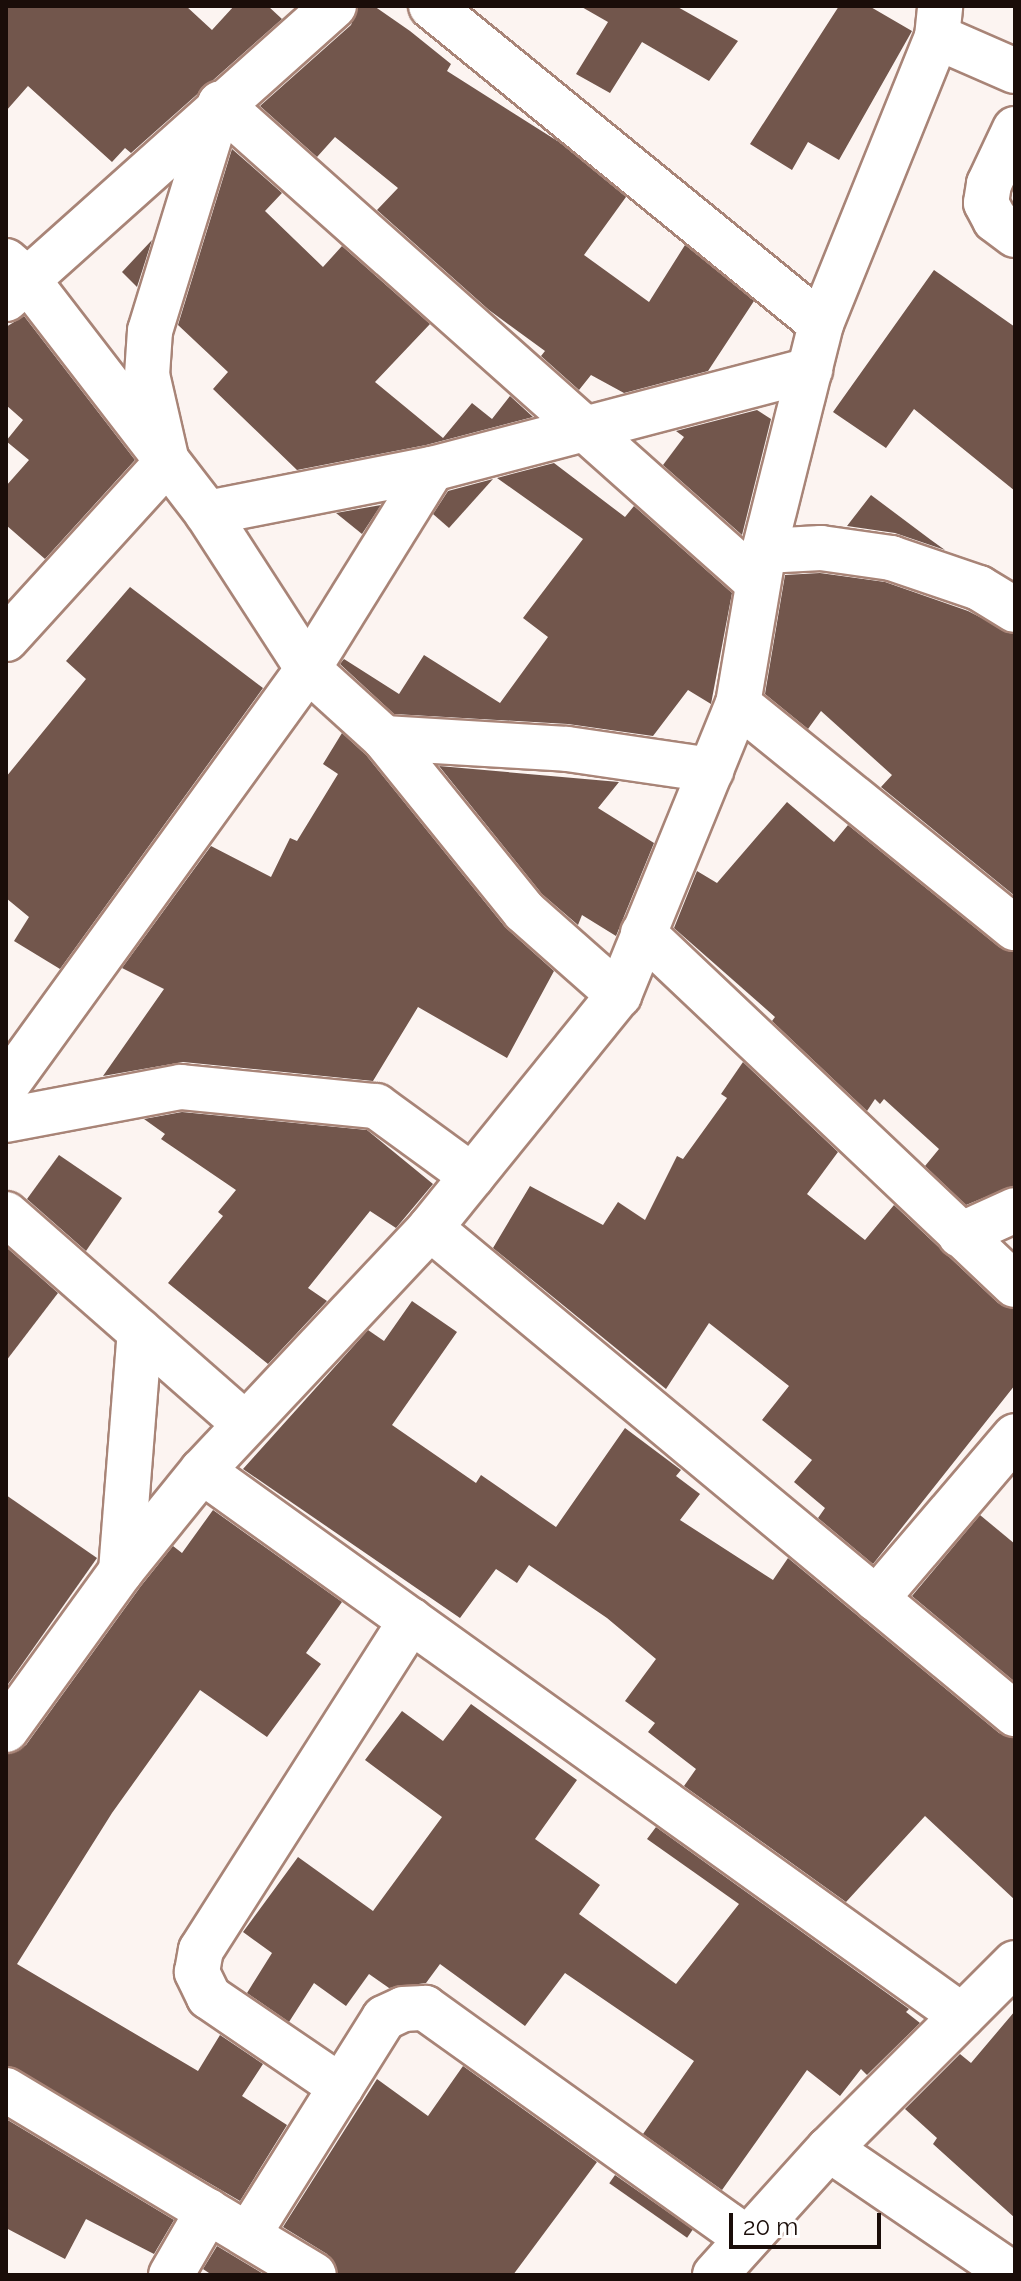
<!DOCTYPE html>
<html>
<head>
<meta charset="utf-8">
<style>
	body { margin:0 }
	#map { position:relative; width:1021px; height:2281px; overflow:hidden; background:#fcf4f1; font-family:Raleway,sans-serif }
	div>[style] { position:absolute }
	.building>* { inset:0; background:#72564c; transform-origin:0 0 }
	.roads { filter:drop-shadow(2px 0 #a88477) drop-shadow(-2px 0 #a88477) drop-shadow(0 2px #a88477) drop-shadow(0 -2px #a88477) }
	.street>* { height:44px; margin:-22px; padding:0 22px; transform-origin:22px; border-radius:22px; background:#fff }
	span { translate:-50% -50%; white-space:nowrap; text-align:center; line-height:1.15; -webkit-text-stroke:8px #fff; paint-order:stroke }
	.frame { position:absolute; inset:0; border:8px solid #1a0d09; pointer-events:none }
	.scale { position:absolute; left:729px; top:2213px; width:152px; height:36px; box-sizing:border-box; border:4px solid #1a0d09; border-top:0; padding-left:10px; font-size:24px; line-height:28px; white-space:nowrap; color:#1a0d09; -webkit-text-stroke:6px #fff; paint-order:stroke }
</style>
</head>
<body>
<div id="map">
	<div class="building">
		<i style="clip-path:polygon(6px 6px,186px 6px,212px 30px,234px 6px,268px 6px,282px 19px,131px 153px,125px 148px,112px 162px,28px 86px,6px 111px)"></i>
		<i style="clip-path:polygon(358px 6px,374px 6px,410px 31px,451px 64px,447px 71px,559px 142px,626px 197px,584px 255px,649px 302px,685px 245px,754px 301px,708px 371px,624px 393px,591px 375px,579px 390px,541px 356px,545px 351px,489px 310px,377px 210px,398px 188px,335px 137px,317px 157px,260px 106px,351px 25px)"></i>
		<i style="clip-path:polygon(580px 6px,676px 6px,738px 41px,709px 81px,642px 42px,610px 93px,576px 74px,608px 22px)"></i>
		<i style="clip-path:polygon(839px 6px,869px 6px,912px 31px,839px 160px,808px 142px,792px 170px,750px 144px)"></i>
		<i style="clip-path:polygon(232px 149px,282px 193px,265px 211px,323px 267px,342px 246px,430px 324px,375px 382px,443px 438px,472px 403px,492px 419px,510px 396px,533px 417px,426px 445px,297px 470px,213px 389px,228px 372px,178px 325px)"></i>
		<i style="clip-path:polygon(152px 240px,137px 287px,122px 272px)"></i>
		<i style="clip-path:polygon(934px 270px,1015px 327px,1015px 491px,914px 409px,886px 448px,833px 412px)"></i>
		<i style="clip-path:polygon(24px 316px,135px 460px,45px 559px,6px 525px,6px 486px,29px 460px,6px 441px,23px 420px,6px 405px,6px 327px)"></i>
		<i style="clip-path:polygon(757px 410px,771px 419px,742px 535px,663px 465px,684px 437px,676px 431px)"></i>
		<i style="clip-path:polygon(554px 463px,625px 517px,634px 506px,732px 593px,711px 704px,688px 690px,653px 736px,568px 724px,394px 714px,340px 664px,344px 659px,399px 694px,424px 655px,500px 703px,548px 637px,523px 618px,583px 539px,497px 478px)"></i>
		<i style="clip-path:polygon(493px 479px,449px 528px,433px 514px,448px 491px)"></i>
		<i style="clip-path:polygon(871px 495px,931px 540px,945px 550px,895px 533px,847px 526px)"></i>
		<i style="clip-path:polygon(381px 505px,362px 534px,336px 513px)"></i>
		<i style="clip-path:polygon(820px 573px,885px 582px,968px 611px,1015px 635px,1015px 896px,881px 787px,892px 775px,821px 711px,808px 729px,765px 694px,785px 575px)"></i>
		<i style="clip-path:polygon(130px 587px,263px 688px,60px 969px,14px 941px,29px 917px,6px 898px,6px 777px,86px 679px,66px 661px)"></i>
		<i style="clip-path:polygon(342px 733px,366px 755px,505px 927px,554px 971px,507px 1058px,418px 1007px,373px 1081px,183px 1062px,103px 1076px,164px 989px,122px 968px,211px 846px,271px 877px,290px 838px,297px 841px,338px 774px,323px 764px)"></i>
		<i style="clip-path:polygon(439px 766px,619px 782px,598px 808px,654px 843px,616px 936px,582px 915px,578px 925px,542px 894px)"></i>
		<i style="clip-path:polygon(787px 802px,834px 842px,848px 825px,999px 947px,1015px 952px,1015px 1185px,966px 1205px,925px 1166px,939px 1149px,884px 1099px,880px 1104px,875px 1099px,867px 1111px,772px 1021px,775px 1017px,674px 928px,697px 871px,717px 883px)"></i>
		<i style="clip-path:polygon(743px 1062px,838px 1152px,807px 1194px,865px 1240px,894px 1205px,998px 1303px,1015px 1309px,1015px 1385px,873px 1564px,818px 1518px,825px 1508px,794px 1482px,812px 1460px,762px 1420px,789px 1386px,709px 1323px,666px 1389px,493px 1248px,530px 1186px,603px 1225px,618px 1202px,645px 1220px,677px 1156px,683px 1159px,727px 1098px,721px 1094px)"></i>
		<i style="clip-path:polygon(182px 1112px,367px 1130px,433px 1184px,396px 1228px,370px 1211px,308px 1288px,327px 1301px,268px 1364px,168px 1283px,223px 1216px,218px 1212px,236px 1190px,161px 1139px,165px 1134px,144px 1119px)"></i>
		<i style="clip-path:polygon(59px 1155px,122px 1198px,86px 1251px,27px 1199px)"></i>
		<i style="clip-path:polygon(6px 1247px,58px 1293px,6px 1361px)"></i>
		<i style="clip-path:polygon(412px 1301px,457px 1332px,392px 1425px,476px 1483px,481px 1475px,556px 1527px,625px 1428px,681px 1470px,676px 1476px,700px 1494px,680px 1520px,773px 1580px,788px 1558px,999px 1733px,1015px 1738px,1015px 1900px,925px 1816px,846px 1902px,684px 1786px,696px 1769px,648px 1732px,655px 1723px,625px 1701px,656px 1659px,607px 1618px,529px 1565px,517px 1583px,496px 1569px,460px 1618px,243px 1469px,368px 1330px,384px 1341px)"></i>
		<i style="clip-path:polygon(6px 1495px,97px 1558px,6px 1687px)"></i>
		<i style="clip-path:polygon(213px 1510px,342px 1602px,306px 1653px,321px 1664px,267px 1737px,200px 1690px,112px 1813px,17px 1964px,198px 2071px,220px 2035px,263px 2064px,242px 2096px,287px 2125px,240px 2201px,6px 2065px,6px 1755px,26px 1745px,141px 1586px,173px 1546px,182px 1553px)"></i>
		<i style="clip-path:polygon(980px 1515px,1015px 1544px,1015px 1682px,912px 1596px)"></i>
		<i style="clip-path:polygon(471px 1704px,577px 1780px,535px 1839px,600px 1885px,579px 1914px,676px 1984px,739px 1904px,647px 1839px,656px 1827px,909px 2009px,906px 2012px,920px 2023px,867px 2075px,861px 2069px,840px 2096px,807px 2070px,722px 2190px,643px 2134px,694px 2061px,565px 1973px,525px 2026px,440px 1964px,426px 1983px,389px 1988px,369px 1974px,346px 2006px,314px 1983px,289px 2022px,247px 1993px,272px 1953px,243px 1932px,298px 1857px,373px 1911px,442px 1817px,365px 1760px,402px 1711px,443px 1741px)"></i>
		<i style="clip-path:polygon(1015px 2011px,1015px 2218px,933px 2144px,937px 2138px,905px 2109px,960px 2054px,971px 2063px)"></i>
		<i style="clip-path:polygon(463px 2066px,597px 2162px,513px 2275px,339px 2275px,327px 2254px,283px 2227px,377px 2079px,428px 2116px)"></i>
		<i style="clip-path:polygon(6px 2119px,174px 2220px,154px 2254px,86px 2219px,65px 2259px,6px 2228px)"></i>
		<i style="left:615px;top:2175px;width:95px;height:10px;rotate:35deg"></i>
		<i style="clip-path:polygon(217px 2246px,265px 2275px,212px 2275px,203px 2269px)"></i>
	</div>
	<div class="roads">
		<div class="street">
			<i style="left:431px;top:6px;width:503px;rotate:39.19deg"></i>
			<i style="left:937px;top:37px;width:85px;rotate:23.6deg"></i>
			<i style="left:1015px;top:129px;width:61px;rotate:115.3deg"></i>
			<i style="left:989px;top:184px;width:19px;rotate:99deg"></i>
			<i style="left:986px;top:203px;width:19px;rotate:62deg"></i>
			<i style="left:995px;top:220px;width:25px;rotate:37deg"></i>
			<i style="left:6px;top:261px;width:28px;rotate:41deg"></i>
			<i style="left:27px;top:279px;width:295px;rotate:52.4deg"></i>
			<i style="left:207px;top:513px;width:186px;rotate:57.1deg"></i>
			<i style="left:308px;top:669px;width:103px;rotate:42.2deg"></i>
			<i style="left:384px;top:738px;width:223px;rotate:51deg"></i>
			<i style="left:524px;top:911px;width:127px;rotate:41.5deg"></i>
			<i style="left:6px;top:299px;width:440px;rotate:-41.8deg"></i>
			<i style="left:207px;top:513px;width:229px;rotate:-11.1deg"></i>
			<i style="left:432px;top:469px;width:391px;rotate:-14.7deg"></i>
			<i style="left:764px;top:551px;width:57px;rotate:-3deg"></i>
			<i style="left:821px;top:548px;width:71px;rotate:8.1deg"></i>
			<i style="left:891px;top:558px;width:93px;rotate:18.8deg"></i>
			<i style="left:979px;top:588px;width:42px;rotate:31.4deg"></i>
			<i style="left:6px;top:639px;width:239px;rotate:-47.7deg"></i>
			<i style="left:167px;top:462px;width:89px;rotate:-102.9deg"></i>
			<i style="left:147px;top:375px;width:44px;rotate:-86.1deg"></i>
			<i style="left:150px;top:331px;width:238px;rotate:-72.9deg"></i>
			<i style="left:220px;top:104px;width:720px;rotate:41.68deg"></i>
			<i style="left:738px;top:704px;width:356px;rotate:39deg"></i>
			<i style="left:384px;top:738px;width:183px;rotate:3.4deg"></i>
			<i style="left:567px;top:749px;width:146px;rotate:8.3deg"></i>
			<i style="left:643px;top:933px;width:512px;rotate:43.42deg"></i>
			<i style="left:6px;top:1086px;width:515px;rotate:-54.09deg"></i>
			<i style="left:308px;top:669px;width:235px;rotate:-58.2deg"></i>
			<i style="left:6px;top:1120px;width:178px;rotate:-10.7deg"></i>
			<i style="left:181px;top:1087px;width:196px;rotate:5.6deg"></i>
			<i style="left:376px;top:1106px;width:119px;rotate:36.1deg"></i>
			<i style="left:6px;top:1214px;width:318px;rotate:41.3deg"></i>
			<i style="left:430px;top:1228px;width:761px;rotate:39.72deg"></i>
			<i style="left:960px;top:1235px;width:60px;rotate:-24.4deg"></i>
			<i style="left:202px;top:1471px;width:935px;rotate:35.64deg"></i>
			<i style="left:121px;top:1571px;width:240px;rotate:-85.5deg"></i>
			<i style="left:876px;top:1599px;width:214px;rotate:-49.5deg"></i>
			<i style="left:6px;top:1730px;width:196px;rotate:-54.1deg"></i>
			<i style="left:121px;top:1571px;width:129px;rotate:-51deg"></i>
			<i style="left:202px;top:1471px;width:333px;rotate:-46.8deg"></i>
			<i style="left:430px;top:1228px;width:300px;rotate:-51deg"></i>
			<i style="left:619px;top:995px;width:314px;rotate:-67.8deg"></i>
			<i style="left:738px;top:704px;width:155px;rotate:-80.4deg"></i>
			<i style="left:764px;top:551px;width:234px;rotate:-75.9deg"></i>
			<i style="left:821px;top:324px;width:310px;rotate:-68deg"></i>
			<i style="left:937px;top:37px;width:31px;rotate:-84deg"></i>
			<i style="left:341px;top:2087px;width:160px;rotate:-145.7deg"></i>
			<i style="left:209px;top:1997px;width:28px;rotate:-116deg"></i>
			<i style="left:197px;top:1972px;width:22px;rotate:-80deg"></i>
			<i style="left:201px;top:1950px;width:391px;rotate:-57.5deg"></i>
			<i style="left:6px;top:2090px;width:359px;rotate:31deg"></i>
			<i style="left:829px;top:2149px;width:224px;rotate:34.3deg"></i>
			<i style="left:248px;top:2235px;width:256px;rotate:-57.9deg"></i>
			<i style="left:384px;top:2018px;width:21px;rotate:-25deg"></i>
			<i style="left:403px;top:2009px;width:22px;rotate:-3deg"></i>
			<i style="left:425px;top:2008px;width:395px;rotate:35.6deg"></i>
			<i style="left:171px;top:2275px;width:74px;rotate:-60deg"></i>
			<i style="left:715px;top:2275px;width:170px;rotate:-47.9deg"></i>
			<i style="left:829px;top:2149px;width:263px;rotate:-45deg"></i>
		</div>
	</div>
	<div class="frame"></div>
	<div class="scale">20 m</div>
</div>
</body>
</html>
